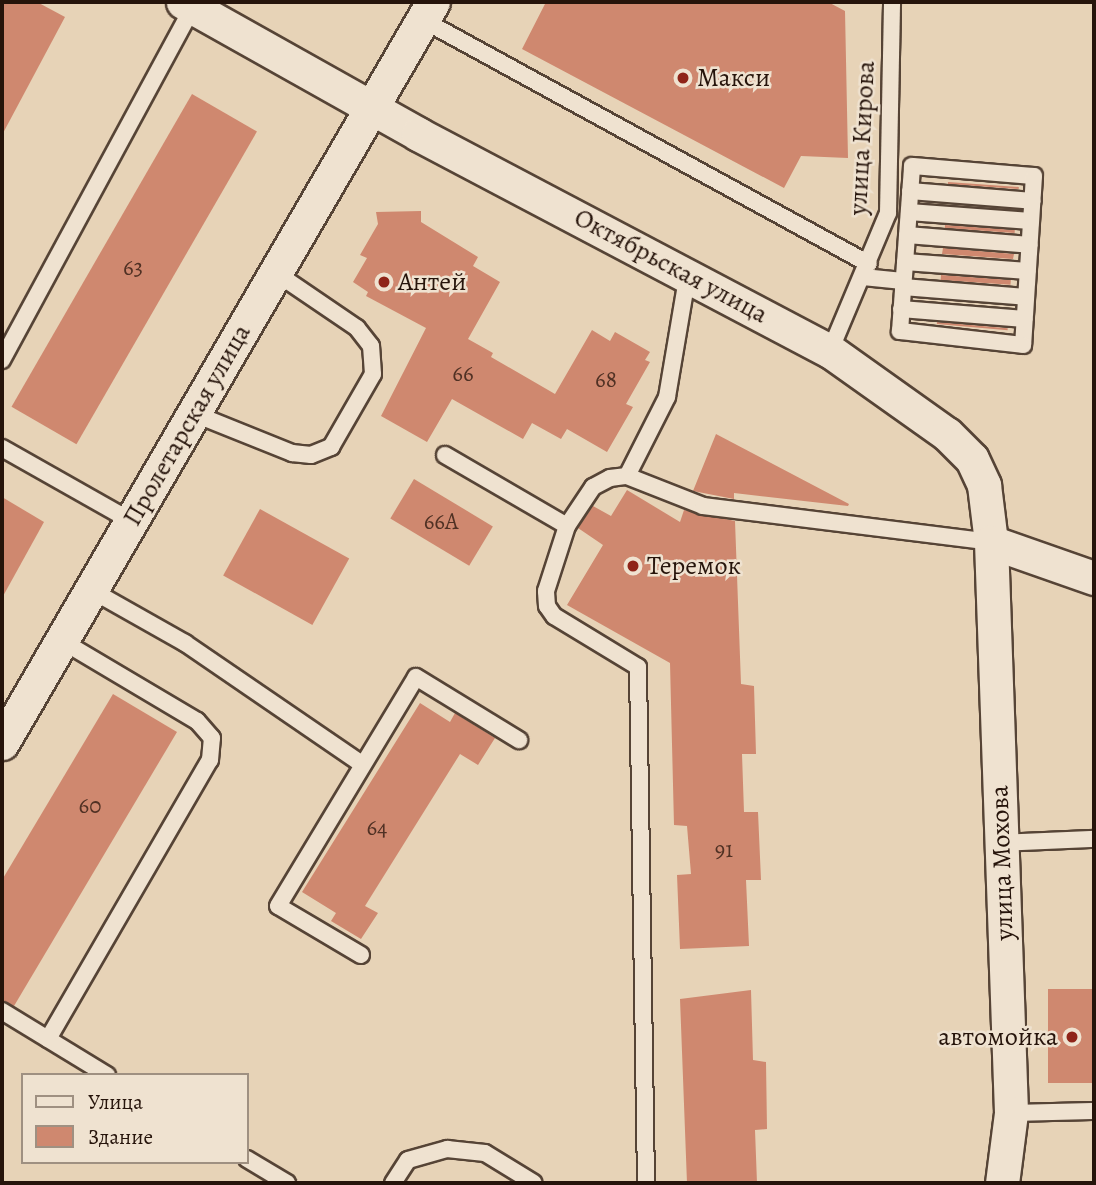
<!DOCTYPE html>
<html>
<head>
<meta charset="utf-8">
<style>
	body { margin:0 }
	#map { position:relative; width:1096px; height:1185px; overflow:hidden; background:#e7d3b7; font-family:Alegreya,serif }
	div>[style] { position:absolute }
	.building>* { inset:0; background:#cf886f; transform-origin:0 0 }
	.roads { filter:drop-shadow(2px 0 #564436) drop-shadow(-2px 0 #564436) drop-shadow(0 2px #564436) drop-shadow(0 -2px #564436) }
	.service>* { height:16px; margin:-8px; padding:0 8px; transform-origin:8px; border-radius:8px; background:#efe2d0 }
	.minor>* { height:33px; margin:-16.5px; padding:0 16.5px; transform-origin:16.5px; border-radius:16.5px; background:#efe2d0 }
	.dots>* { width:19px; height:19px; translate:-50% -50%; box-sizing:border-box; border:4px solid #efe2d0; border-radius:50% }
	span { translate:-50% -50%; white-space:nowrap; text-align:center; line-height:1.15; -webkit-text-stroke:5px #efe2d0; paint-order:stroke }
	.number-label { font-size:23px; color:#503124 }
	.number-label span { -webkit-text-stroke-width:0 }
	.poi-label { font-size:26px; color:#26140b }
	.left { translate:0 -50%; text-align:left }
	.right { translate:-100% -50%; text-align:right }
	.street-label { font-size:26px; color:#26140b }
	.frame { position:absolute; inset:0; border:4px solid #26140b; pointer-events:none }
	.legend { position:absolute; left:21px; top:1073px; width:228px; height:91px; box-sizing:border-box; background:#efe2d0; border:2px solid #9f9081; margin:0; padding:9px 12px; list-style:none; font-size:21px; color:#26140b }
	.legend li { display:flex; align-items:center; gap:14px; height:35px }
	.legend b { width:35px; border:2px solid #9f9081 }
</style>
</head>
<body>
<div id="map">
	<div class="building">
		<i style="clip-path:polygon(2px 2px,37px 2px,65px 17px,2px 135px)"></i>
		<i style="clip-path:polygon(546px 2px,828px 2px,845px 11px,848px 158px,801px 156px,784px 188px,522px 49px)"></i>
		<i style="left:192px;top:94px;width:75px;height:361px;rotate:30deg"></i>
		<i style="left:948px;top:182px;width:71px;height:2px;rotate:4deg"></i>
		<i style="clip-path:polygon(421px 211px,421px 222px,478px 257px,473px 266px,500px 282px,468px 339px,493px 353px,491px 357px,555px 394px,592px 330px,610px 341px,615px 332px,650px 352px,645px 360px,650px 362px,626px 404px,633px 407px,607px 452px,567px 429px,561px 439px,532px 423px,523px 439px,452px 399px,427px 442px,381px 416px,426px 328px,366px 296px,368px 292px,353px 282px,367px 258px,360px 255px,378px 224px,376px 212px)"></i>
		<i style="left:945px;top:225px;width:70px;height:3px;rotate:4deg"></i>
		<i style="clip-path:polygon(943px 248px,1014px 254px,1013px 259px,942px 254px)"></i>
		<i style="left:941px;top:275px;width:70px;height:5px;rotate:4deg"></i>
		<i style="left:937px;top:322px;width:71px;height:2px;rotate:5deg"></i>
		<i style="clip-path:polygon(716px 434px,849px 504px,848px 506px,734px 493px,734px 499px,693px 491px)"></i>
		<i style="left:414px;top:479px;width:92px;height:46px;rotate:31deg"></i>
		<i style="clip-path:polygon(627px 490px,680px 522px,684px 510px,735px 521px,741px 684px,754px 686px,756px 754px,742px 754px,744px 812px,758px 812px,761px 880px,746px 880px,749px 946px,680px 949px,677px 875px,691px 874px,687px 826px,674px 825px,670px 663px,567px 605px,603px 545px,578px 528px,593px 506px,611px 516px)"></i>
		<i style="clip-path:polygon(2px 497px,44px 522px,2px 598px)"></i>
		<i style="left:260px;top:509px;width:102px;height:76px;rotate:29deg"></i>
		<i style="clip-path:polygon(113px 694px,177px 732px,14px 1006px,2px 1001px,2px 880px)"></i>
		<i style="clip-path:polygon(420px 703px,450px 722px,455px 713px,495px 738px,478px 765px,460px 754px,365px 906px,378px 913px,361px 939px,331px 921px,336px 913px,302px 892px)"></i>
		<i style="left:1094px;top:989px;width:94px;height:46px;rotate:90deg"></i>
		<i style="clip-path:polygon(751px 990px,753px 1060px,766px 1062px,767px 1129px,755px 1130px,757px 1183px,687px 1183px,680px 999px)"></i>
	</div>
	<div class="roads">
		<div class="service">
			<i style="left:423px;top:20px;width:508px;rotate:28.68deg"></i>
			<i style="left:912px;top:166px;width:122px;rotate:4.7deg"></i>
			<i style="left:1034px;top:176px;width:169px;rotate:93.7deg"></i>
			<i style="left:1023px;top:345px;width:124px;rotate:-173.5deg"></i>
			<i style="left:900px;top:331px;width:165px;rotate:-85.8deg"></i>
			<i style="left:910px;top:191px;width:123px;rotate:4.6deg"></i>
			<i style="left:909px;top:212px;width:122px;rotate:4.2deg"></i>
			<i style="left:907px;top:235px;width:123px;rotate:4.6deg"></i>
			<i style="left:905px;top:262px;width:123px;rotate:4.2deg"></i>
			<i style="left:863px;top:277px;width:40px;rotate:5.7deg"></i>
			<i style="left:903px;top:287px;width:123px;rotate:4.6deg"></i>
			<i style="left:901px;top:309px;width:124px;rotate:4.6deg"></i>
			<i style="left:830px;top:351px;width:150px;rotate:-67.2deg"></i>
			<i style="left:888px;top:213px;width:211px;rotate:-88.9deg"></i>
			<i style="left:2px;top:360px;width:401px;rotate:-61.6deg"></i>
			<i style="left:195px;top:414px;width:105px;rotate:21.9deg"></i>
			<i style="left:292px;top:453px;width:19px;rotate:6deg"></i>
			<i style="left:311px;top:455px;width:22px;rotate:-22deg"></i>
			<i style="left:331px;top:447px;width:84px;rotate:-60.1deg"></i>
			<i style="left:373px;top:374px;width:28px;rotate:-94deg"></i>
			<i style="left:371px;top:346px;width:23px;rotate:-128deg"></i>
			<i style="left:357px;top:328px;width:98px;rotate:-145.8deg"></i>
			<i style="left:2px;top:448px;width:148px;rotate:29.5deg"></i>
			<i style="left:445px;top:455px;width:141px;rotate:30.2deg"></i>
			<i style="left:627px;top:476px;width:89px;rotate:-63.1deg"></i>
			<i style="left:667px;top:397px;width:126px;rotate:-80.4deg"></i>
			<i style="left:91px;top:590px;width:108px;rotate:29.4deg"></i>
			<i style="left:185px;top:643px;width:214px;rotate:34.4deg"></i>
			<i style="left:1001px;top:843px;width:93px;rotate:-2.5deg"></i>
			<i style="left:361px;top:955px;width:96px;rotate:-149.4deg"></i>
			<i style="left:278px;top:906px;width:267px;rotate:-58.9deg"></i>
			<i style="left:416px;top:677px;width:121px;rotate:31.5deg"></i>
			<i style="left:2px;top:1011px;width:123px;rotate:31.4deg"></i>
			<i style="left:48px;top:1039px;width:323px;rotate:-59.9deg"></i>
			<i style="left:210px;top:760px;width:22px;rotate:-85deg"></i>
			<i style="left:212px;top:738px;width:23px;rotate:-131deg"></i>
			<i style="left:197px;top:721px;width:157px;rotate:-149.3deg"></i>
			<i style="left:1011px;top:1113px;width:83px;rotate:-1.4deg"></i>
			<i style="left:247px;top:1159px;width:47px;rotate:31deg"></i>
			<i style="left:393px;top:1183px;width:27px;rotate:-57deg"></i>
			<i style="left:408px;top:1160px;width:41px;rotate:-15.8deg"></i>
			<i style="left:447px;top:1149px;width:38px;rotate:6deg"></i>
			<i style="left:485px;top:1153px;width:57px;rotate:31.5deg"></i>
			<i style="left:646px;top:1183px;width:516px;rotate:-90.89deg"></i>
			<i style="left:638px;top:667px;width:98px;rotate:-148.7deg"></i>
			<i style="left:554px;top:616px;width:12px;rotate:-125deg"></i>
			<i style="left:547px;top:606px;width:15px;rotate:-94deg"></i>
			<i style="left:546px;top:591px;width:68px;rotate:-72.1deg"></i>
			<i style="left:567px;top:526px;width:47px;rotate:-56.3deg"></i>
			<i style="left:593px;top:487px;width:19px;rotate:-28deg"></i>
			<i style="left:610px;top:478px;width:17px;rotate:-7deg"></i>
			<i style="left:627px;top:476px;width:82px;rotate:21.5deg"></i>
			<i style="left:703px;top:506px;width:290px;rotate:7.1deg"></i>
		</div>
		<div class="minor">
			<i style="left:183px;top:2px;width:270px;rotate:29.3deg"></i>
			<i style="left:418px;top:134px;width:466px;rotate:27.8deg"></i>
			<i style="left:830px;top:351px;width:143px;rotate:35.4deg"></i>
			<i style="left:947px;top:434px;width:35px;rotate:45deg"></i>
			<i style="left:972px;top:459px;width:29px;rotate:65deg"></i>
			<i style="left:984px;top:485px;width:57px;rotate:83deg"></i>
			<i style="left:991px;top:542px;width:109px;rotate:19.3deg"></i>
			<i style="left:991px;top:542px;width:571px;rotate:87.99deg"></i>
			<i style="left:1011px;top:1113px;width:71px;rotate:97.3deg"></i>
			<i style="left:2px;top:743px;width:857px;rotate:-59.82deg"></i>
		</div>
	</div>
	<div class="dots">
		<i style="left:683px;top:78px;background:#8f2418"></i>
		<i style="left:384px;top:282px;background:#8f2418"></i>
		<i style="left:633px;top:566px;background:#8f2418"></i>
		<i style="left:1072px;top:1037px;background:#8f2418"></i>
	</div>
	<div class="number-label">
		<span style="left:133px;top:268px">63</span>
		<span style="left:463px;top:374px">66</span>
		<span style="left:606px;top:380px">68</span>
		<span style="left:441px;top:522px">66А</span>
		<span style="left:90px;top:806px">60</span>
		<span style="left:377px;top:828px">64</span>
		<span style="left:724px;top:850px">91</span>
	</div>
	<div class="poi-label">
		<span class="left" style="left:697px;top:78px">Макси</span>
		<span class="left" style="left:398px;top:282px">Антей</span>
		<span class="left" style="left:647px;top:566px">Теремок</span>
		<span class="right" style="left:1058px;top:1037px">автомойка</span>
	</div>
	<div class="street-label">
		<span style="left:862px;top:138px;rotate:-87deg">улица Кирова</span>
		<span style="left:671px;top:266px;rotate:28deg">Октябрьская улица</span>
		<span style="left:187px;top:425px;rotate:-60deg">Пролетарская улица</span>
		<span style="left:1002px;top:863px;rotate:-92deg">улица Мохова</span>
	</div>
	<div class="frame"></div>
	<ul class="legend">
	<li><b style="height:9px;background:#efe2d0"></b>Улица</li>
	<li><b style="height:19px;background:#cf886f"></b>Здание</li>
	</ul>
</div>
</body>
</html>
